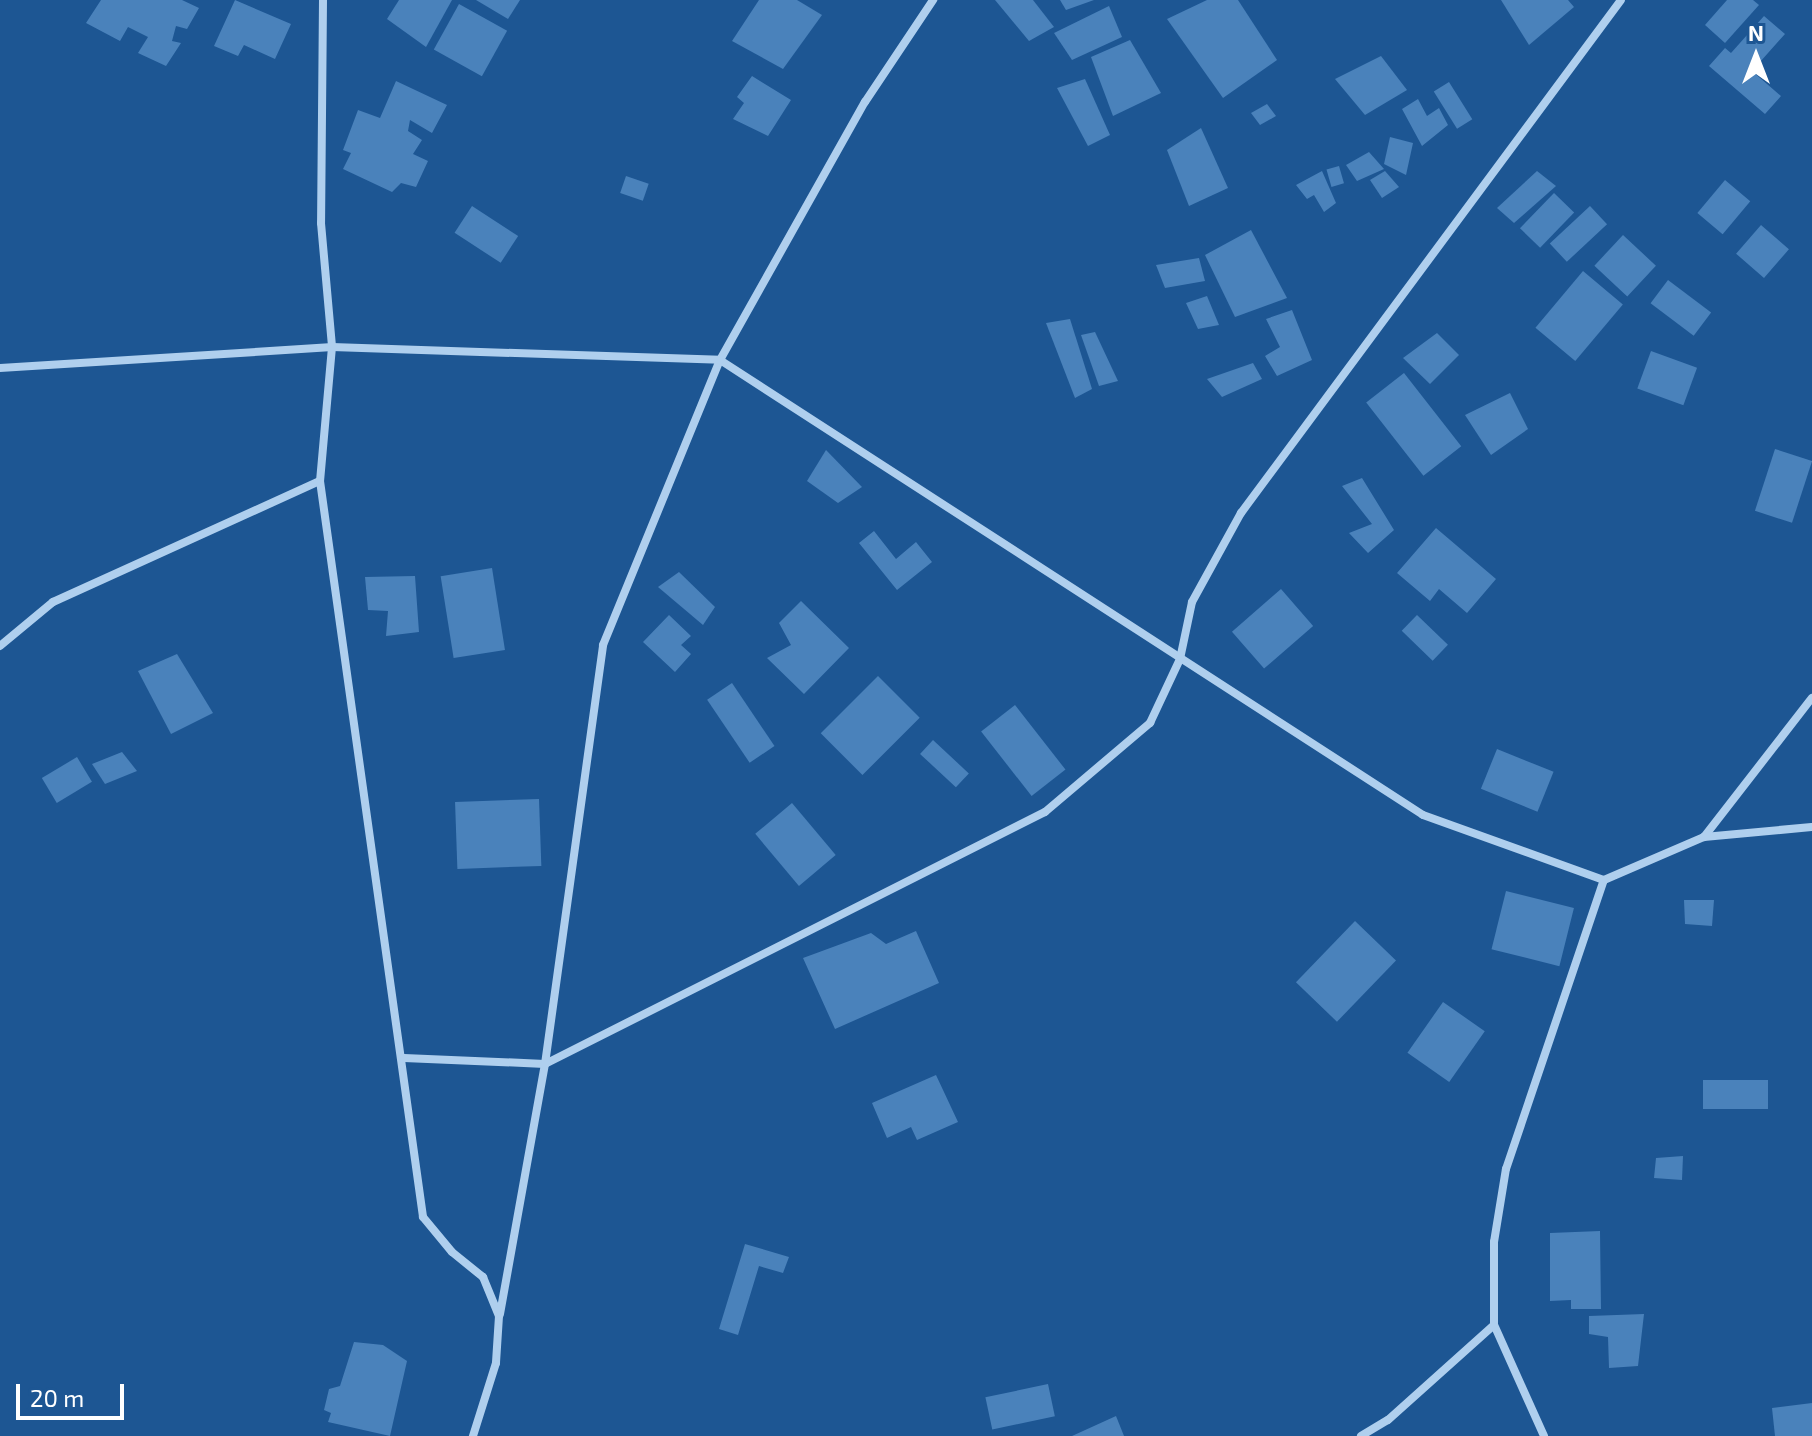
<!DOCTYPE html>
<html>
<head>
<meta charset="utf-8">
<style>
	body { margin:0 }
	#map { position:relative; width:1812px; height:1436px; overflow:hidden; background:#1d5693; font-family:"Exo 2",sans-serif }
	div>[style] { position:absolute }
	.building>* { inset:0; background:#4a82bb; transform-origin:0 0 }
	.minor>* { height:8px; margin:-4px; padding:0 4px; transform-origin:4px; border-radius:4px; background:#afcfee }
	span { translate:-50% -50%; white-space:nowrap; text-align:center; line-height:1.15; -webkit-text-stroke:6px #1d5693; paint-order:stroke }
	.north { position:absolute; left:1716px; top:16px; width:80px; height:80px; -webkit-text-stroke:6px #1d5693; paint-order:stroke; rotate:0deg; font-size:22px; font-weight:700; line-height:32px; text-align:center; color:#fff }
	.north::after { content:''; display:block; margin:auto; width:28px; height:36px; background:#fff; clip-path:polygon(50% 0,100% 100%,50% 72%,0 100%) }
	.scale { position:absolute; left:16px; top:1384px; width:108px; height:36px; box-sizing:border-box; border:4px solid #fff; border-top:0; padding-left:10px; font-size:24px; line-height:28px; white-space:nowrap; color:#fff; -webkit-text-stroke:6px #1d5693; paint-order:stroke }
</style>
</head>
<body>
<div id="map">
	<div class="building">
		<i style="clip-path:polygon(182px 0,199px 8px,187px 29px,176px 26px,172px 41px,181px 43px,166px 66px,138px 53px,148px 37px,128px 27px,120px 41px,86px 23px,101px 0)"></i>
		<i style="clip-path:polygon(235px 0,291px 24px,275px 59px,244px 45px,238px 56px,214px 46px)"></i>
		<i style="clip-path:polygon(399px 0,452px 0,426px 47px,387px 19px)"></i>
		<i style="clip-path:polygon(476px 0,520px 0,508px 19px)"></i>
		<i style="clip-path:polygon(759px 0,797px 0,822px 15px,783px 69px,732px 41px)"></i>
		<i style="clip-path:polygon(995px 0,1033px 0,1054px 27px,1029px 41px)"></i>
		<i style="clip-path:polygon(1060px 0,1094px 0,1066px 10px)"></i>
		<i style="clip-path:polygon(1207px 0,1238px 0,1277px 60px,1223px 98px,1167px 19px)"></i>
		<i style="clip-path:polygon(1501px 0,1568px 0,1574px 7px,1529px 45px)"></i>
		<i style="clip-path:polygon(1727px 0,1753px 0,1759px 5px,1725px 43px,1705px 25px)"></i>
		<i style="left:459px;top:4px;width:55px;height:52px;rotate:29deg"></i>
		<i style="clip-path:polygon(1109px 6px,1122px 37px,1072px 60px,1054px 33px)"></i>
		<i style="clip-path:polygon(1764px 16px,1785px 34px,1752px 71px,1781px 96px,1765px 114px,1709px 66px,1725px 48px,1731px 53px)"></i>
		<i style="clip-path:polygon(1130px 40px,1161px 93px,1113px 116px,1091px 57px)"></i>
		<i style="clip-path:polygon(1381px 56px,1407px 90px,1365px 115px,1335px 79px)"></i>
		<i style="clip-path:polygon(752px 76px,791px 100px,768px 136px,733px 119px,744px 103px,737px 97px)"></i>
		<i style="clip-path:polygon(1085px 79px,1110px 135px,1088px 146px,1057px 88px)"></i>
		<i style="clip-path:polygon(396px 81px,447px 105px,432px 133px,410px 120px,408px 131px,422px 140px,413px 154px,428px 161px,416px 187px,401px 183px,392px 192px,343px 169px,351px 153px,343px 150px,358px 110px,380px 118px)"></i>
		<i style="left:1449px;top:82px;width:44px;height:18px;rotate:58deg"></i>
		<i style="clip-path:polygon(1418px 99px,1427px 116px,1439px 108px,1448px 125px,1422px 146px,1402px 109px)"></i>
		<i style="clip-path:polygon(1267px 104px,1276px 116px,1260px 125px,1251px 113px)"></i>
		<i style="clip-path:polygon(1201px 128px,1228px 188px,1189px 206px,1167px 150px)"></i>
		<i style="clip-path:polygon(1390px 137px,1413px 143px,1406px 175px,1384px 164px)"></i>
		<i style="clip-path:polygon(1369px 152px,1384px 169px,1357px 181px,1346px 165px)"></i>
		<i style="left:1339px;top:166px;width:18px;height:13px;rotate:74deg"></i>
		<i style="clip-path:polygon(1322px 171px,1336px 203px,1324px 212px,1314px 195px,1307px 199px,1296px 185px)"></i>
		<i style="clip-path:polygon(1385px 171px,1399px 187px,1382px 198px,1370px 180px)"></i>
		<i style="clip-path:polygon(1537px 171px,1556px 186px,1514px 223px,1497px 208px)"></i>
		<i style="left:626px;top:176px;width:24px;height:18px;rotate:19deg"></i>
		<i style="left:1725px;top:180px;width:33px;height:43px;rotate:40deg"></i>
		<i style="left:1554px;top:193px;width:28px;height:49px;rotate:44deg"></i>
		<i style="left:472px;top:206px;width:55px;height:32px;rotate:33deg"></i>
		<i style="left:1590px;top:206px;width:25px;height:55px;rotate:47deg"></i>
		<i style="left:1761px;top:225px;width:37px;height:38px;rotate:41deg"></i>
		<i style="clip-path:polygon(1251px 230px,1287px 298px,1235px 317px,1205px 255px)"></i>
		<i style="left:1623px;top:235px;width:45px;height:42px;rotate:43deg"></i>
		<i style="clip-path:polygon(1199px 258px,1205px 281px,1165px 288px,1156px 265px)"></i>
		<i style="left:1583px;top:271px;width:52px;height:74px;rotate:40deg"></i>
		<i style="left:1668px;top:280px;width:54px;height:29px;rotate:37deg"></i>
		<i style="clip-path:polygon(1207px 296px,1219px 325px,1198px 329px,1186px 303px)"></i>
		<i style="clip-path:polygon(1292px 310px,1312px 360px,1277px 376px,1265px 356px,1280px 347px,1266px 319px)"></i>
		<i style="clip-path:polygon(1070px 319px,1092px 389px,1075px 398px,1046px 323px)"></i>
		<i style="clip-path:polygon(1095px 332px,1118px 381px,1099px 386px,1081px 335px)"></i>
		<i style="clip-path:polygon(1437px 333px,1459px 355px,1430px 384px,1403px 358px)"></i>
		<i style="left:1651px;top:351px;width:49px;height:40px;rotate:20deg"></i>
		<i style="clip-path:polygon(1253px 363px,1262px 379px,1222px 397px,1207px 379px)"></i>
		<i style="left:1404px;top:373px;width:93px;height:48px;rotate:52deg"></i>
		<i style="clip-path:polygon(1510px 393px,1528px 429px,1491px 455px,1465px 415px)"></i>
		<i style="left:1775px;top:449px;width:39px;height:65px;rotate:18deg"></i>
		<i style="clip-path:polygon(826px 450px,862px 487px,838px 503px,807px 481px)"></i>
		<i style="clip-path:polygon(1362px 478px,1394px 530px,1368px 553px,1349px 533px,1372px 524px,1342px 486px)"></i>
		<i style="clip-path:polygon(1436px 528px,1496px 579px,1467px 613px,1439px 589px,1430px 601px,1397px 573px)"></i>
		<i style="clip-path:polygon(874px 531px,896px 559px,916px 542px,932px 562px,897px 590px,859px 543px)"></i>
		<i style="left:492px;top:568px;width:83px;height:52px;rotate:81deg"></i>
		<i style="clip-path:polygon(679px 572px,715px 607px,703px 625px,658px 587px)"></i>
		<i style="clip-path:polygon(415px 576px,419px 632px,386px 636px,388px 611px,368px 610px,365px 577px)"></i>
		<i style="left:1281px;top:589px;width:49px;height:65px;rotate:49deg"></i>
		<i style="clip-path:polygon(801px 601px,849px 648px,804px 694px,767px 658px,791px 645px,779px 623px)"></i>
		<i style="clip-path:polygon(669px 615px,691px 636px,681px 645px,691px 654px,675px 672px,643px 642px)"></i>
		<i style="left:1417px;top:615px;width:43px;height:22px;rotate:44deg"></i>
		<i style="clip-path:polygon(177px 654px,213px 713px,171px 734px,138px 671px)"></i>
		<i style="left:878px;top:676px;width:59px;height:81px;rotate:45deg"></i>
		<i style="left:732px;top:683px;width:76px;height:30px;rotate:56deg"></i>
		<i style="left:1015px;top:705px;width:82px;height:43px;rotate:52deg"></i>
		<i style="left:933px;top:740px;width:49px;height:19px;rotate:43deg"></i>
		<i style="left:1497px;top:749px;width:61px;height:43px;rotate:22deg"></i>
		<i style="clip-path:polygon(122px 752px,137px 771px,105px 784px,92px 764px)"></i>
		<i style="left:77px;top:757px;width:29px;height:41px;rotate:59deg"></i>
		<i style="left:539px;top:799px;width:67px;height:84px;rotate:88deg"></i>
		<i style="left:792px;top:803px;width:68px;height:48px;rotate:50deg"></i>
		<i style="left:1506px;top:891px;width:70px;height:60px;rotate:14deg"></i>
		<i style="clip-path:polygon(1684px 900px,1714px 900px,1712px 926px,1685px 924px)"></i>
		<i style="left:1355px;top:921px;width:57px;height:85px;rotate:44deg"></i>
		<i style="clip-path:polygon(916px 931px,939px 983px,835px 1029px,803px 958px,871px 933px,886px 944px)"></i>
		<i style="left:1443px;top:1002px;width:51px;height:62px;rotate:35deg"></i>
		<i style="clip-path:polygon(936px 1075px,958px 1122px,917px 1140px,911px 1127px,887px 1138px,872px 1103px)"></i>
		<i style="left:1703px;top:1080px;width:65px;height:29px"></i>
		<i style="clip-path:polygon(1683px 1156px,1682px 1180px,1654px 1178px,1656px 1158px)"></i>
		<i style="clip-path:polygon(1600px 1231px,1601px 1309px,1571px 1309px,1571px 1300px,1550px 1301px,1550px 1233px)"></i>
		<i style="clip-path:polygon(745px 1244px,789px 1257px,783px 1273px,759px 1266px,738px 1335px,719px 1329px)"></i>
		<i style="clip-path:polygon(1644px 1314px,1638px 1366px,1609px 1368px,1608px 1337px,1589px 1334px,1589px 1316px)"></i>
		<i style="clip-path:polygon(354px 1342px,383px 1345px,407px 1361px,390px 1436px,328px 1422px,331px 1413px,324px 1410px,329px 1389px,340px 1386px)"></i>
		<i style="left:1048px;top:1384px;width:33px;height:64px;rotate:78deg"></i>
		<i style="clip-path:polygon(1812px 1403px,1812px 1436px,1775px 1436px,1772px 1408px)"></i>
		<i style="clip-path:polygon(1116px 1416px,1124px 1436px,1072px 1436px)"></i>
	</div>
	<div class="minor">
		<i style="left:323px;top:0;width:223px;rotate:90.5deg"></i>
		<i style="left:321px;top:223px;width:124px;rotate:84.9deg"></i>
		<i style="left:332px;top:347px;width:135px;rotate:95.1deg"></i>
		<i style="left:320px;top:481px;width:743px;rotate:82.03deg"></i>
		<i style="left:423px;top:1217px;width:45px;rotate:50.4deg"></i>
		<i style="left:452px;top:1252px;width:40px;rotate:39deg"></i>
		<i style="left:483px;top:1277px;width:42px;rotate:67.7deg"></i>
		<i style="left:499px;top:1316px;width:47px;rotate:93.7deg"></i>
		<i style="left:496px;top:1363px;width:77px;rotate:107.5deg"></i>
		<i style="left:0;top:368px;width:333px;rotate:-3.6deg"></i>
		<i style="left:332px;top:347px;width:388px;rotate:1.9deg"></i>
		<i style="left:720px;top:360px;width:837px;rotate:32.91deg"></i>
		<i style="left:1423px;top:815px;width:192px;rotate:19.8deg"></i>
		<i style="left:1604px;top:880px;width:109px;rotate:-23.3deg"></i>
		<i style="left:1704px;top:837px;width:108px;rotate:-5.3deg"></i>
		<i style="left:0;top:646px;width:69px;rotate:-39.7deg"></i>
		<i style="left:53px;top:602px;width:293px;rotate:-24.4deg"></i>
		<i style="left:1704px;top:837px;width:176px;rotate:-52.2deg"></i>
		<i style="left:404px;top:1058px;width:141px;rotate:2.4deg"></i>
		<i style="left:545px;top:1064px;width:560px;rotate:-26.75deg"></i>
		<i style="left:1045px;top:812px;width:138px;rotate:-40.3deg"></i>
		<i style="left:1150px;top:723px;width:71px;rotate:-64.9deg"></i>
		<i style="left:1180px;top:659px;width:58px;rotate:-78.1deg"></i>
		<i style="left:1192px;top:602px;width:102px;rotate:-61.2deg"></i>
		<i style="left:1241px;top:513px;width:638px;rotate:-53.47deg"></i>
		<i style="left:500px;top:1314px;width:254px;rotate:-79.8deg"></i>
		<i style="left:545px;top:1064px;width:423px;rotate:-82.1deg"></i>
		<i style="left:603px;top:645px;width:308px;rotate:-67.7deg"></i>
		<i style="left:720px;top:360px;width:296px;rotate:-60.7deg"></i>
		<i style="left:865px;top:102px;width:123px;rotate:-56.3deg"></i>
		<i style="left:1361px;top:1436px;width:31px;rotate:-31deg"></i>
		<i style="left:1388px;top:1420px;width:142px;rotate:-41.9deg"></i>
		<i style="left:1544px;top:1436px;width:122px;rotate:-114.2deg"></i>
		<i style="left:1494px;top:1325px;width:83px;rotate:-90deg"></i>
		<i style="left:1494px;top:1242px;width:74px;rotate:-80.7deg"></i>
		<i style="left:1506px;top:1169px;width:305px;rotate:-71.3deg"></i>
	</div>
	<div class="north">N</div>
	<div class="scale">20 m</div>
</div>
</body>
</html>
